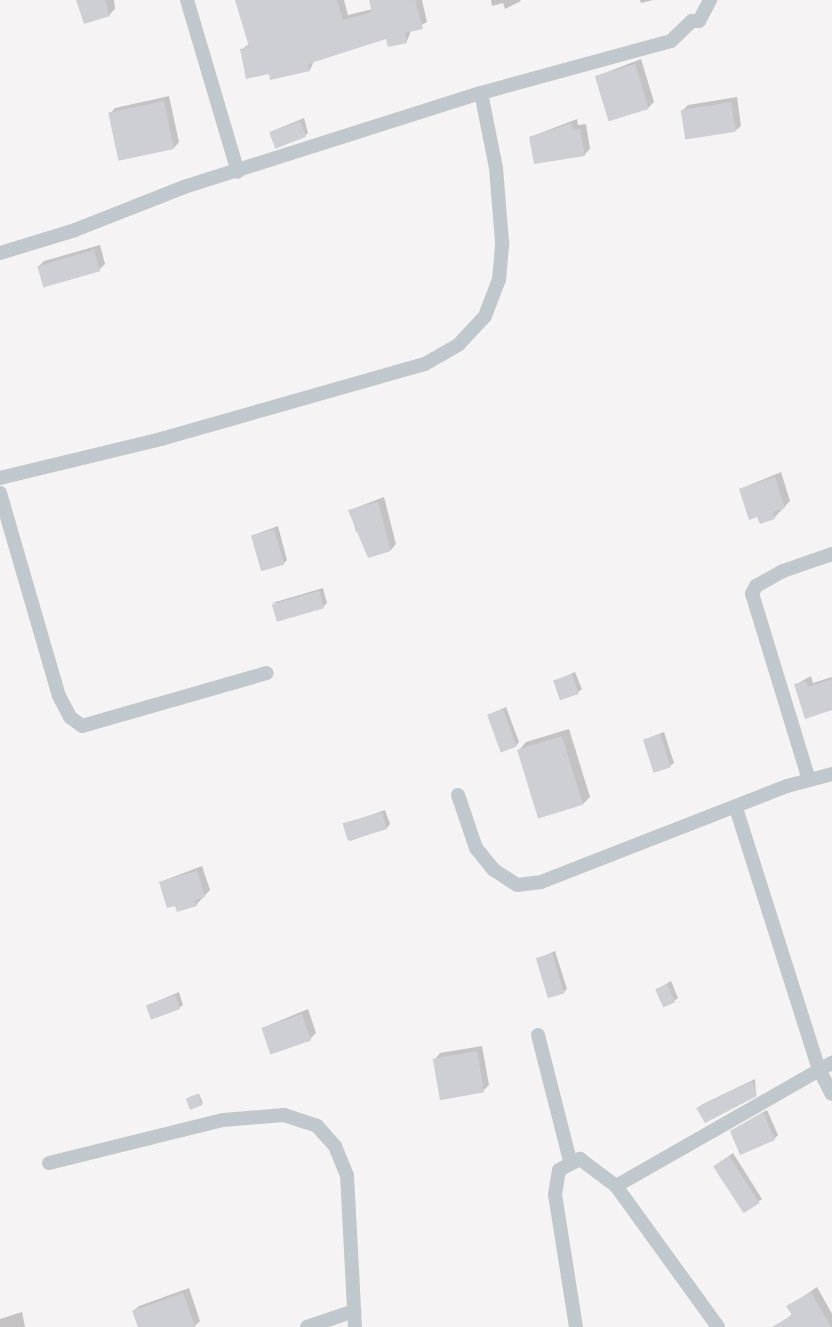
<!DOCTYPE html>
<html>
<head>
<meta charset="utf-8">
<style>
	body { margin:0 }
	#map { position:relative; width:832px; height:1327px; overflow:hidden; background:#f5f3f3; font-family:"Archivo Narrow",sans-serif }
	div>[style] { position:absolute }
	.shadow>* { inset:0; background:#0003 }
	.building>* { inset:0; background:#cdcfd4; transform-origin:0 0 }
	.street>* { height:14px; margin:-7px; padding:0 7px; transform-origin:7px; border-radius:7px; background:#c0c7cd }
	span { translate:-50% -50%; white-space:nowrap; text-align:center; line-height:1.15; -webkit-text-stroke:5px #fff; paint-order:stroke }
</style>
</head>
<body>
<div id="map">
	<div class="shadow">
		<i style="clip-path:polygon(78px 0,114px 0,115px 9px,109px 15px)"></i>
		<i style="clip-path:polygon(236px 0,344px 0,348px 15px,373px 9px,370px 0,422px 0,427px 22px,411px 31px,407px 41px,389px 46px,387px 37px,314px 61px,310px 70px,270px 73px,241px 50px,249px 44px)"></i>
		<i style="clip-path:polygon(491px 0,520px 0,521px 1px,505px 9px,503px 3px,492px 6px)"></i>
		<i style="clip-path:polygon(640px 0,653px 0,641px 3px)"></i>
		<i style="clip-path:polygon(641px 59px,654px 102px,648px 108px,597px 76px)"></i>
		<i style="clip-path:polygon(169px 96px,179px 142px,174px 148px,110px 114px,115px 108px)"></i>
		<i style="clip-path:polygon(737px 97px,741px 126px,735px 131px,682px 111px,688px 105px)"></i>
		<i style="clip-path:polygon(304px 118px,308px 133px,305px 136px,270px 132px)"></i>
		<i style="clip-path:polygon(577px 119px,578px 125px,586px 124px,590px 149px,584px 155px,530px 137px)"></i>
		<i style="clip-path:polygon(100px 245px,105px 264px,99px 270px,38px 267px,44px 261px)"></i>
		<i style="clip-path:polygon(781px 472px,790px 501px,774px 518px,740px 489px)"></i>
		<i style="clip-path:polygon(384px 497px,396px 544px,391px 550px,362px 531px,356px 532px,350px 510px)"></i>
		<i style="clip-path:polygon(278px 526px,287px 560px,283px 564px,253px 535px)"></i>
		<i style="clip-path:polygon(323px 588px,327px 603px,323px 607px,272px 603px)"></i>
		<i style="clip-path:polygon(575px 672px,582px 689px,578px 692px,555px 681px)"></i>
		<i style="clip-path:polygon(811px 676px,813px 683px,832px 677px,832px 710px,795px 685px)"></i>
		<i style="clip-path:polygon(506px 707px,519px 742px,516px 746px,488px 715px)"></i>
		<i style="clip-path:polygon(569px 729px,590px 797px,583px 804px,519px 750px,526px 742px)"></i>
		<i style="clip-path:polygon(664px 732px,674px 763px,670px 766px,644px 740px)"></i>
		<i style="clip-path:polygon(385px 810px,390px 824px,387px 828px,350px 841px,345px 826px,348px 823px)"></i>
		<i style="clip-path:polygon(202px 866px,210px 890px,196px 905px,160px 882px)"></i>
		<i style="clip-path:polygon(555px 951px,567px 989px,564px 992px,537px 959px)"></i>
		<i style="clip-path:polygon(671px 981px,678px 998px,674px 1001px,656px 990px)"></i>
		<i style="clip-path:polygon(179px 992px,183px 1005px,179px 1008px,148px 1005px)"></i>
		<i style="clip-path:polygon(308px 1009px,316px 1033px,310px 1039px,262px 1028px)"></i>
		<i style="clip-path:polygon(482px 1046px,489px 1085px,483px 1091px,435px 1059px,440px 1053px)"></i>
		<i style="clip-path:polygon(755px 1079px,756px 1095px,698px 1108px,701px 1105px)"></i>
		<i style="clip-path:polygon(199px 1094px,203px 1103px,201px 1104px,189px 1097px)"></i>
		<i style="clip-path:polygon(767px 1110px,778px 1135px,774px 1139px,731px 1132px)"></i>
		<i style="clip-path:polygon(733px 1153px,762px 1199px,758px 1202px,719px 1163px)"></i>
		<i style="clip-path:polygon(817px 1287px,832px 1314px,832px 1327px,789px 1327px,785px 1320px,792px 1314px,788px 1307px)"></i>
		<i style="clip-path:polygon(189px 1288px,200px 1321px,194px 1327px,139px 1327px,133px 1311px,139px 1306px)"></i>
		<i style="clip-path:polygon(22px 1312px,25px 1327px,0 1327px,0 1319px)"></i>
	</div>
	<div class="building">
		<i style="clip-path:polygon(76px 0,105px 0,110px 16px,84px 24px)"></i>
		<i style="clip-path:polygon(235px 0,337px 0,343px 20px,372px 12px,369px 0,415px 0,423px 29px,405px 33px,407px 43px,388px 47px,386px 39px,308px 64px,310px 71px,270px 80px,269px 74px,246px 79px,240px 49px,249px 47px)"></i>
		<i style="left:635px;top:64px;width:47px;height:42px;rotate:73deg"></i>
		<i style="left:164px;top:101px;width:49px;height:57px;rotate:78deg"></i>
		<i style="left:731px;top:102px;width:30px;height:51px;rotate:81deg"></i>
		<i style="left:300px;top:121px;width:17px;height:33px;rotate:69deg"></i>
		<i style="clip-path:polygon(572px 123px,573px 130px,580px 129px,585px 156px,534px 164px,529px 137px)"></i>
		<i style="left:94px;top:250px;width:22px;height:59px;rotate:74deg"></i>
		<i style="clip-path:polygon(775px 477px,785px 508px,773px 512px,775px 519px,760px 524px,757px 517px,749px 520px,739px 489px)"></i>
		<i style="clip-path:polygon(378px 502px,391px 551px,368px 558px,348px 510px)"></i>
		<i style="left:274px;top:529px;width:37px;height:24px;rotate:74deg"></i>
		<i style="left:319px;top:591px;width:18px;height:49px;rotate:74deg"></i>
		<i style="left:572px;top:674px;width:21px;height:20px;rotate:71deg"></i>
		<i style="clip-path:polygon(832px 679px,832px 710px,805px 719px,794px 684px,806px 681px,808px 687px)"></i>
		<i style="left:503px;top:709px;width:40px;height:17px;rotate:70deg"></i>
		<i style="left:660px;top:734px;width:35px;height:18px;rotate:72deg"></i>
		<i style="left:562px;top:736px;width:72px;height:47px;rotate:73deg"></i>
		<i style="left:382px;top:812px;width:18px;height:41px;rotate:74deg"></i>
		<i style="clip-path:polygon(197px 871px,205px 897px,195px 900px,197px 906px,177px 912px,175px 906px,167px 908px,159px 882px)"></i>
		<i style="left:552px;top:953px;width:42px;height:17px;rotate:73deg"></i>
		<i style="left:667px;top:984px;width:20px;height:13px;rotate:66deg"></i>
		<i style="left:175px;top:995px;width:15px;height:31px;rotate:70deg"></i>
		<i style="left:302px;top:1014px;width:28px;height:43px;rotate:71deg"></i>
		<i style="left:477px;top:1051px;width:42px;height:45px;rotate:80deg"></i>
		<i style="clip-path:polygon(752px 1081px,757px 1096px,705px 1123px,696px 1108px)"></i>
		<i style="left:198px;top:1094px;width:12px;height:13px;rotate:70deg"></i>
		<i style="clip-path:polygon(763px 1112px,775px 1140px,740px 1155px,730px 1131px)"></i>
		<i style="left:729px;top:1156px;width:56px;height:19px;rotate:57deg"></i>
		<i style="clip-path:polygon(811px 1292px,831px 1327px,772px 1327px,792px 1315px,786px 1306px)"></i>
		<i style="clip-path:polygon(183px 1293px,195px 1327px,138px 1327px,132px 1311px)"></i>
	</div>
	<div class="street">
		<i style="left:187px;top:0;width:179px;rotate:73.5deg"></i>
		<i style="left:0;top:253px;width:78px;rotate:-17deg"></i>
		<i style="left:75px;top:230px;width:117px;rotate:-21.5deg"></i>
		<i style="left:184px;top:187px;width:312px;rotate:-17.6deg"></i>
		<i style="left:481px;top:93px;width:197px;rotate:-15.3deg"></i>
		<i style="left:671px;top:41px;width:29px;rotate:-44deg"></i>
		<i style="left:692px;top:21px;width:7px"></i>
		<i style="left:699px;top:21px;width:24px;rotate:-62deg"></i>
		<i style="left:0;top:478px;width:166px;rotate:-13.6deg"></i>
		<i style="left:161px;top:439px;width:274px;rotate:-15.9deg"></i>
		<i style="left:425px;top:364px;width:39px;rotate:-30deg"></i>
		<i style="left:459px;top:344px;width:38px;rotate:-47deg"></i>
		<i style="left:485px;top:316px;width:39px;rotate:-69deg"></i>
		<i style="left:499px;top:280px;width:38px;rotate:-85deg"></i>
		<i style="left:502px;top:242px;width:74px;rotate:-94.6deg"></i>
		<i style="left:496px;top:168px;width:76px;rotate:-101.3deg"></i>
		<i style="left:0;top:493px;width:211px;rotate:73.8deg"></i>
		<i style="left:59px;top:696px;width:24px;rotate:62deg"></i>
		<i style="left:70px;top:717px;width:15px;rotate:37deg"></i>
		<i style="left:82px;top:726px;width:192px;rotate:-16deg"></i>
		<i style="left:809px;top:780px;width:195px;rotate:-107deg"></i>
		<i style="left:752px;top:594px;width:9px;rotate:-63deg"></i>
		<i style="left:756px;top:586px;width:31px;rotate:-29deg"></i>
		<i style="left:783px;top:571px;width:52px;rotate:-19.1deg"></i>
		<i style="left:458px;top:795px;width:56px;rotate:71.2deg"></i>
		<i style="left:476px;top:848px;width:28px;rotate:51deg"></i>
		<i style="left:494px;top:870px;width:27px;rotate:33deg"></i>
		<i style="left:517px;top:885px;width:24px;rotate:-7deg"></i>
		<i style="left:541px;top:882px;width:264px;rotate:-21.3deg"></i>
		<i style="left:787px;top:786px;width:47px;rotate:-14.9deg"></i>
		<i style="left:736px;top:808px;width:274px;rotate:72.4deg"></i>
		<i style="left:819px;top:1069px;width:28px;rotate:63deg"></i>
		<i style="left:538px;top:1035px;width:130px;rotate:75.7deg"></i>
		<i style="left:49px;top:1163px;width:179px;rotate:-13.9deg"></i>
		<i style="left:223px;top:1120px;width:61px;rotate:-4.7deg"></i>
		<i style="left:284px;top:1115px;width:35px;rotate:18deg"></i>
		<i style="left:317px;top:1126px;width:27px;rotate:48deg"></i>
		<i style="left:335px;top:1146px;width:31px;rotate:68deg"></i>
		<i style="left:347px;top:1175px;width:152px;rotate:87deg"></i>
		<i style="left:616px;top:1186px;width:249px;rotate:-29.7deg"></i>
		<i style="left:307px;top:1327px;width:50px;rotate:-18.8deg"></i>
		<i style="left:576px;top:1327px;width:134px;rotate:-99deg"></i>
		<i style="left:555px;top:1195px;width:25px;rotate:-81deg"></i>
		<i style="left:559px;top:1170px;width:24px;rotate:-28deg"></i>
		<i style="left:580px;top:1159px;width:45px;rotate:36.9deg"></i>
		<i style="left:616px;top:1186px;width:174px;rotate:54.1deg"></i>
	</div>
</div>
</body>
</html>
